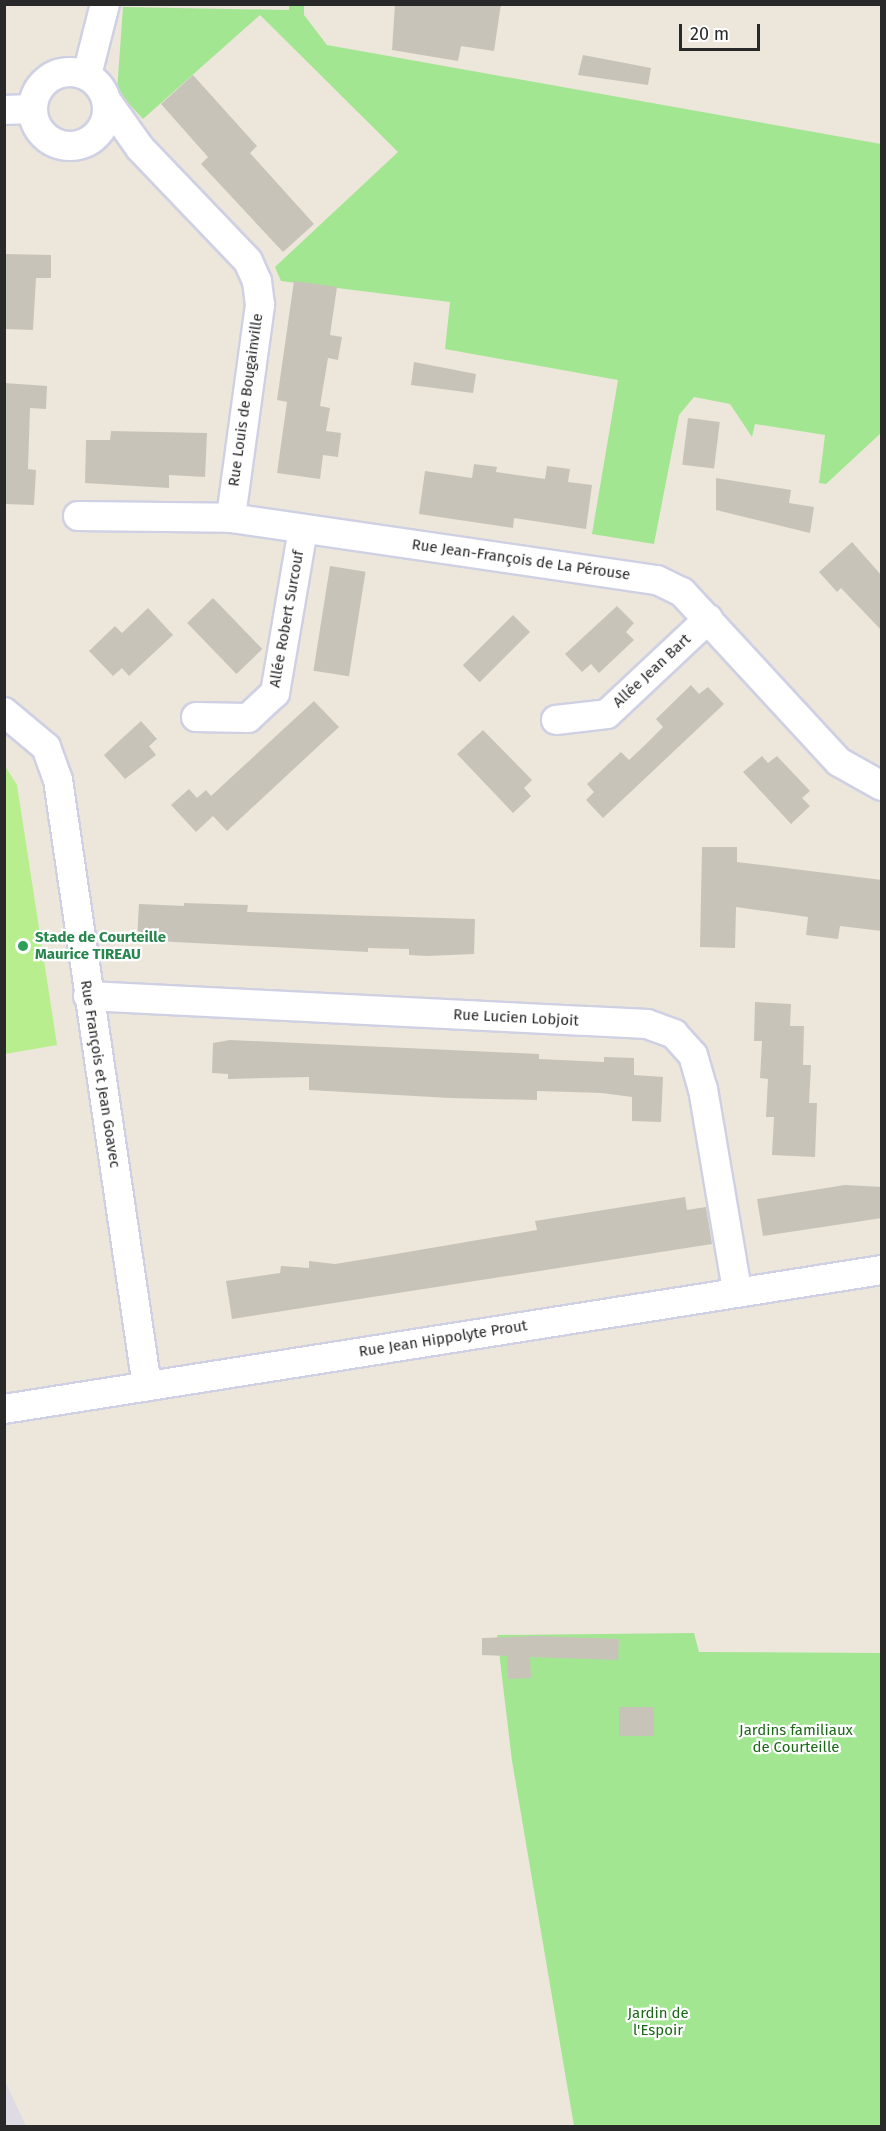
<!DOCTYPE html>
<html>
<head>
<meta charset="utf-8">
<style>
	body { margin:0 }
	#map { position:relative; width:886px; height:2131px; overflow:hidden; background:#ece7da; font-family:"Fira Sans",sans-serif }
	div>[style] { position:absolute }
	.industrial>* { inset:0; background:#dfdbe4 }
	.green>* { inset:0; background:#a3e692 }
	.pitch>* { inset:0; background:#b8ee8d }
	.building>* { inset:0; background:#c7c3b9; transform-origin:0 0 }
	.roads { filter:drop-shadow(2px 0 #cfd0e3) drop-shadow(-2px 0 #cfd0e3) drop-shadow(0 2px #cfd0e3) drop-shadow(0 -2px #cfd0e3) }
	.street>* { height:28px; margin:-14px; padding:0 14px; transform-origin:14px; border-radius:14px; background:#fff }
	.street>.ring { margin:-14px; padding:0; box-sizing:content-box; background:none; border:28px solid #fff; border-radius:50% }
	.dots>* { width:16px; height:16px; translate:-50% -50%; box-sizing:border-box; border:3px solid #fff; border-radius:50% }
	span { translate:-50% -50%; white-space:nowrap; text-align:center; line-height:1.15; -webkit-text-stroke:4.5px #fff; paint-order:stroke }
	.street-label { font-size:15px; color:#292929 }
	.leisure-label { font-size:15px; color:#27864d; font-weight:700 }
	.left { translate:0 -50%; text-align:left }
	.park-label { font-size:15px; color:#1b6916 }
	.frame { position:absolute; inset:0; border:6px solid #292929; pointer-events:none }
	.scale { position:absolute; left:679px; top:24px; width:81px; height:27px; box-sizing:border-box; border:3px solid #292929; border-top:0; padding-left:8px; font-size:18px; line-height:21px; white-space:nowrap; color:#292929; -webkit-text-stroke:4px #fff; paint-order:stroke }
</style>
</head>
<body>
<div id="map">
	<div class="industrial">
		<i style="clip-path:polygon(4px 2081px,5px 2081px,26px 2126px,5px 2126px)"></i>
	</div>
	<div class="green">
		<i style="clip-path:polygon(289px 5px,304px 5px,304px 15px,327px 45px,881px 144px,881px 433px,826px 484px,819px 483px,825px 435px,755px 424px,752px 437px,730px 404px,694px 397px,679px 415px,654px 544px,592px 534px,618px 380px,445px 349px,450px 302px,281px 281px,275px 267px,398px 152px,260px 15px,143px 119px,117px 91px,123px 7px,289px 10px)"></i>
		<i style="clip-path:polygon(694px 1633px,699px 1652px,881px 1653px,881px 2126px,574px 2126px,512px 1761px,497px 1635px)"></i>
	</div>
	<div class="pitch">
		<i style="clip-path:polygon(5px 766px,17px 785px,57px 1045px,5px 1054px)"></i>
	</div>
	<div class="building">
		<i style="clip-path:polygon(395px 4px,501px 4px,494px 51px,461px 46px,458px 61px,392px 50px)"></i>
		<i style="clip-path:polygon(583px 55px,651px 68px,648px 85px,578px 75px)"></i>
		<i style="clip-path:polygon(193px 75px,257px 146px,250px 153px,314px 224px,283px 252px,201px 164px,208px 157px,161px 104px)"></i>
		<i style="clip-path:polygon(4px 254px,51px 255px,51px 278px,36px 278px,33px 330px,4px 329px)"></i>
		<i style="clip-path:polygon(294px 281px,337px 287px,330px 335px,342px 337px,338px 360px,328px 358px,320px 406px,330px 408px,326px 431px,341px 433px,338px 457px,323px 455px,320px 479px,277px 473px,287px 402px,277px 400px)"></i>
		<i style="clip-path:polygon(414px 362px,476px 374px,473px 393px,411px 385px)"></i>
		<i style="clip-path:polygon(4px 383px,47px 386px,46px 409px,30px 408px,28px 469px,36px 470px,34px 505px,4px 504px)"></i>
		<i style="left:688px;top:418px;width:32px;height:47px;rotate:7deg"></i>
		<i style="clip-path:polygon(111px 431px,207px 433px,205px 477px,169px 475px,169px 488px,85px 483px,86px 440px,110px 440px)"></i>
		<i style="clip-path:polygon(474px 464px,497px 467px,496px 472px,545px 479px,547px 466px,570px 469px,568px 482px,592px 485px,586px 529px,514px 518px,513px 528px,419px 514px,425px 471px,472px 478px)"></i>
		<i style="clip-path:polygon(716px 478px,791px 490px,789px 503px,814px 507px,810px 533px,716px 510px)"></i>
		<i style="clip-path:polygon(852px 542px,882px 576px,882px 631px,841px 588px,837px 592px,819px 572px)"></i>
		<i style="left:330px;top:566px;width:36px;height:106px;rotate:9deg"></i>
		<i style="left:213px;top:598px;width:71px;height:36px;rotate:46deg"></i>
		<i style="clip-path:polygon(617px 606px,634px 623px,626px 632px,634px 640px,599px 673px,591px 664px,582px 672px,565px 654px)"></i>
		<i style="clip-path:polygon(148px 608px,173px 635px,129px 676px,122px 668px,113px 676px,89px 651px,115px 626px,122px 633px)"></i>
		<i style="left:513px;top:615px;width:24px;height:71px;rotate:45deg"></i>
		<i style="clip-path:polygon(691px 685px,699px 694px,708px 687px,724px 704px,603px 818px,586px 800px,594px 792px,587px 784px,621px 752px,629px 760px,644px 746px,663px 727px,656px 719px)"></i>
		<i style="clip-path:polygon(314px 701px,339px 727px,227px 831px,213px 816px,196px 832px,171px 805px,189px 789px,197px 798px,206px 790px,211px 796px)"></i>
		<i style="clip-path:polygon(141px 721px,157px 739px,149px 746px,156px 755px,125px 779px,104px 755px)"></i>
		<i style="clip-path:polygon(483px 730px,532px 780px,524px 788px,531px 796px,513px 813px,457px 754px)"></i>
		<i style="clip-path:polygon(762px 756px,768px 763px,777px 756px,810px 791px,802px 798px,810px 806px,791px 824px,743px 772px)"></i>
		<i style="clip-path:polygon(702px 847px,737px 847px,737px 862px,882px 880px,882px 931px,840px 926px,838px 939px,806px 935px,808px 917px,736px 907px,735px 948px,700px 947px)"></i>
		<i style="clip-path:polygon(184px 903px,248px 905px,247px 912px,475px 919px,474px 954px,427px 956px,409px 955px,409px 949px,368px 948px,368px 952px,137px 940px,139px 904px,184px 906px)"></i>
		<i style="clip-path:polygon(755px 1002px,791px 1004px,790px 1026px,804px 1026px,803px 1065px,811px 1065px,809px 1103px,817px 1103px,815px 1157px,772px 1155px,774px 1117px,766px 1117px,768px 1079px,760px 1078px,762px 1041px,754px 1041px)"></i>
		<i style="clip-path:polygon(230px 1040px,539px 1054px,539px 1059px,604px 1062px,604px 1057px,634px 1058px,634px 1075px,663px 1077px,661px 1122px,632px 1121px,632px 1097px,602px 1093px,537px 1091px,537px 1100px,450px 1098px,309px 1090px,309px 1077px,228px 1079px,228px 1074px,212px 1073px,213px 1043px)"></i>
		<i style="clip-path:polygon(845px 1185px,882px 1187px,882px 1218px,763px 1236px,757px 1199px)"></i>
		<i style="clip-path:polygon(685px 1197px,687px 1210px,706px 1207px,712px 1244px,232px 1319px,226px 1281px,280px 1273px,281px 1266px,309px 1268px,309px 1261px,335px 1264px,390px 1255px,537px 1230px,535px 1221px)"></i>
		<i style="clip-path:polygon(538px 1636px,619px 1639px,618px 1660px,530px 1657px,531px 1678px,508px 1679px,507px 1656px,482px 1655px,482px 1638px)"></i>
		<i style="left:654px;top:1707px;width:29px;height:35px;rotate:90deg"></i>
	</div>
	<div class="roads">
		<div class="street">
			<i class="ring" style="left:33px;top:72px;width:46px;height:46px"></i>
			<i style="left:87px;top:75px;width:73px;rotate:-75.8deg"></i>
			<i style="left:106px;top:100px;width:59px;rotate:54.7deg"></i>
			<i style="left:140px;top:148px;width:156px;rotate:46.3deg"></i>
			<i style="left:248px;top:261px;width:22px;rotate:66deg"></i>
			<i style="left:257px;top:281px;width:24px;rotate:83deg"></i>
			<i style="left:260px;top:305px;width:215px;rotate:97.8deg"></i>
			<i style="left:4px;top:110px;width:28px;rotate:-2deg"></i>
			<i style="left:78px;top:516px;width:153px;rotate:0.7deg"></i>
			<i style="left:231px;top:518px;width:430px;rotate:8.3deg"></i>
			<i style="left:657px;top:580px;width:28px;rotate:26deg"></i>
			<i style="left:682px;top:592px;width:231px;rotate:47.3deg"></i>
			<i style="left:839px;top:762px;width:49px;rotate:29.2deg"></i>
			<i style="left:4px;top:712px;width:55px;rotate:39.8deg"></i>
			<i style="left:46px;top:747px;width:35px;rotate:70deg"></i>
			<i style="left:58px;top:780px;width:613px;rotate:81.65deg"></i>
			<i style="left:196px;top:717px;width:52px;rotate:1.1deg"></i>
			<i style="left:248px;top:718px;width:37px;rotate:-43deg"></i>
			<i style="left:275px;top:693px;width:166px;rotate:-80.3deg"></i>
			<i style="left:556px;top:720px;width:51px;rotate:-6.7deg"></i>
			<i style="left:607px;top:714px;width:139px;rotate:-43.2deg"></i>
			<i style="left:88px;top:996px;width:560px;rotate:2.87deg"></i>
			<i style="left:647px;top:1024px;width:29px;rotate:20deg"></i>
			<i style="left:674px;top:1034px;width:28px;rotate:48deg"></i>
			<i style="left:693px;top:1055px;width:35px;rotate:74deg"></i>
			<i style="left:703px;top:1089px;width:205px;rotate:80.4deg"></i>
			<i style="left:4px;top:1409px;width:889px;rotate:-9deg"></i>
		</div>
	</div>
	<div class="dots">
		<i style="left:23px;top:946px;background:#2e9e5b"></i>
	</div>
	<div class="street-label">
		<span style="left:246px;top:400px;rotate:-82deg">Rue Louis de Bougainville</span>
		<span style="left:521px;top:560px;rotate:8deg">Rue Jean-François de La Pérouse</span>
		<span style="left:287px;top:619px;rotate:-80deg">Allée Robert Surcouf</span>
		<span style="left:652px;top:671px;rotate:-43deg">Allée Jean Bart</span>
		<span style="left:516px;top:1018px;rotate:3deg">Rue Lucien Lobjoit</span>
		<span style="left:100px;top:1074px;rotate:81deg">Rue François et Jean Goavec</span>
		<span style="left:443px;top:1339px;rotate:-9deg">Rue Jean Hippolyte Prout</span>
	</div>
	<div class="leisure-label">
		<span class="left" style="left:35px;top:946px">Stade de Courteille<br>Maurice TIREAU</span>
	</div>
	<div class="park-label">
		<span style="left:796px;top:1739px">Jardins familiaux<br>de Courteille</span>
		<span style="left:658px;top:2022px">Jardin de<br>l'Espoir</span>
	</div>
	<div class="frame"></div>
	<div class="scale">20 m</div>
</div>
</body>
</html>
